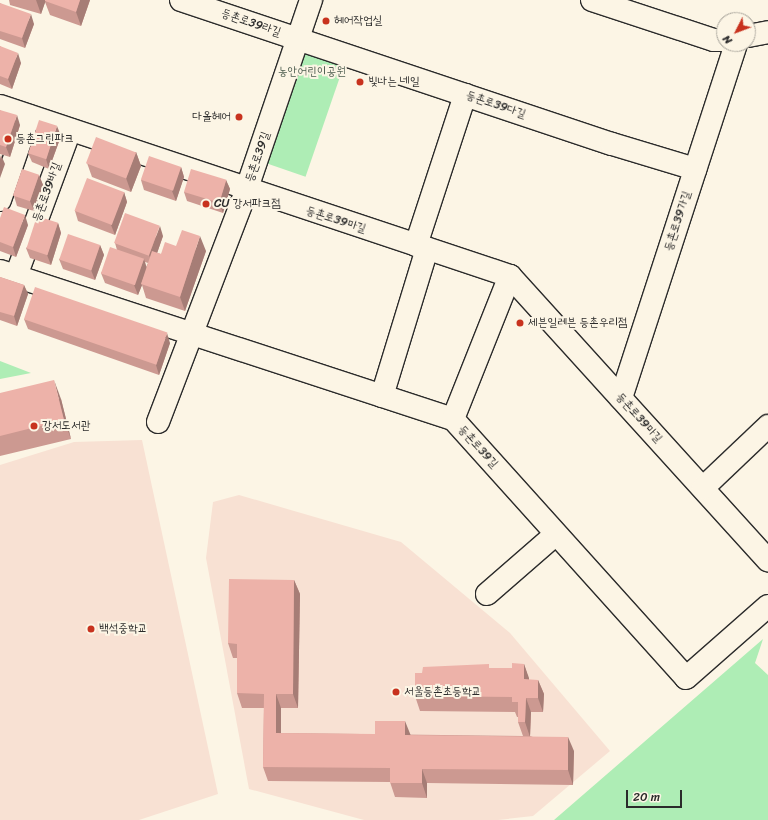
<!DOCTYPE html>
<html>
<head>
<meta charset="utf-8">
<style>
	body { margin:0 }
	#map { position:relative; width:768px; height:820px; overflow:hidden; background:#fcf5e5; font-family:Sriracha,"Poor Story",sans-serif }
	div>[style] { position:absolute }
	.built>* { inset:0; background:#f8e1d3 }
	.green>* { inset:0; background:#aeedb5; transform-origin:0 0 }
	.roads { filter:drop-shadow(1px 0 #2b2b2b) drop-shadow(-1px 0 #2b2b2b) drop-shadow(0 1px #2b2b2b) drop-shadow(0 -1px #2b2b2b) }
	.minor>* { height:22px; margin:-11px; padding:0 11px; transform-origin:11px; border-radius:11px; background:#fcf5e5 }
	.wall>* { inset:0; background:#cc9991 }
	.shaded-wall>* { inset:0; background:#a67d76 }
	.building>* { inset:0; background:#edb2a9; transform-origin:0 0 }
	.dots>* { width:11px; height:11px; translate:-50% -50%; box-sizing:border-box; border:2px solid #fcf5e5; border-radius:50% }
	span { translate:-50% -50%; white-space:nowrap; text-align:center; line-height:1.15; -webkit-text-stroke:4px #fcf5e5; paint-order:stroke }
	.poi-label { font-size:12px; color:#2b2b2b }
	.left { translate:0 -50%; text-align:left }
	.right { translate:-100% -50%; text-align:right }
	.street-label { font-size:12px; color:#2b2b2b }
	.park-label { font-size:12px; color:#4c5c4e }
	.north { position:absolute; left:716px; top:12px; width:40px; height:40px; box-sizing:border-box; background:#fcf5e5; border:1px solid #a8a49b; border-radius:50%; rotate:228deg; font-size:11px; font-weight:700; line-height:16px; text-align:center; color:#2b2b2b }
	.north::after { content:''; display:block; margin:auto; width:14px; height:18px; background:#c8321e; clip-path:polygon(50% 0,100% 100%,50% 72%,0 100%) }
	.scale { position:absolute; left:626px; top:790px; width:56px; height:18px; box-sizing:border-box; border:2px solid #2b2b2b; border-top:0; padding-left:5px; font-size:12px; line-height:14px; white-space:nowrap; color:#2b2b2b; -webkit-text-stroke:3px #fcf5e5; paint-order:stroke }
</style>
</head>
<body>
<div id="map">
	<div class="built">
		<i style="clip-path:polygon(142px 440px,218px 794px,139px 820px,0 820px,0 465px,74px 442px)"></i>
		<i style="clip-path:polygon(239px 495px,401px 542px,510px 633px,610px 751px,533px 816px,498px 820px,364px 820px,249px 789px,206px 558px,213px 502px)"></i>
	</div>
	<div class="green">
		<i style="left:294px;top:32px;width:58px;height:133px;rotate:19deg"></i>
		<i style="clip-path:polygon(0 361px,31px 373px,0 379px)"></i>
		<i style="clip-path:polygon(763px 639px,755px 663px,768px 675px,768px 820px,554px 820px)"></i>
	</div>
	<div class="roads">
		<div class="minor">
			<i style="left:181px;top:0;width:454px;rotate:18.5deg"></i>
			<i style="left:612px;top:144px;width:87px;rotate:16.8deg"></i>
			<i style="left:592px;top:0;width:128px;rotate:18.2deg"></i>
			<i style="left:714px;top:40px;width:10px"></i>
			<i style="left:748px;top:36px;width:20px;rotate:-11deg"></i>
			<i style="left:0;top:106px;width:538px;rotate:18.43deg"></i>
			<i style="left:510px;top:276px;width:384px;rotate:47.8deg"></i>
			<i style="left:0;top:200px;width:89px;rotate:-71deg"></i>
			<i style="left:416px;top:245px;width:158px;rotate:-71.9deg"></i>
			<i style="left:0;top:271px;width:477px;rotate:18.1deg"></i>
			<i style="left:453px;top:419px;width:348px;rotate:48deg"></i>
			<i style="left:686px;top:678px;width:109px;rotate:-41.3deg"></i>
			<i style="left:16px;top:276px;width:156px;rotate:-69.7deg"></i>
			<i style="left:382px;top:396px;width:154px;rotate:-73deg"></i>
			<i style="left:621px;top:398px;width:372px;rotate:-72deg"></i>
			<i style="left:453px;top:419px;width:154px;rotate:-68.3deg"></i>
			<i style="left:158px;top:422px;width:247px;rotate:-69.1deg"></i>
			<i style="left:246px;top:191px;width:202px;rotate:-71.2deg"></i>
			<i style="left:703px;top:488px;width:90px;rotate:-43.6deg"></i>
			<i style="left:487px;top:594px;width:91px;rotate:-41deg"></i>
		</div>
	</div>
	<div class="wall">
		<i style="clip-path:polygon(9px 0,90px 0,81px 26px,50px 15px,45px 2px,41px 14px,10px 5px)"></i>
		<i style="clip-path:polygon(0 3px,34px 24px,25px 48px,0 39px)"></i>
		<i style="clip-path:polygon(0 46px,21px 63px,12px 89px,0 84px)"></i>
		<i style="clip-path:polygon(0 110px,20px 125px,10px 157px,0 154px)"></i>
		<i style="clip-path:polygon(61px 136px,49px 169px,32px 162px,28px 153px)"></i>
		<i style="clip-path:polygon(136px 152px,141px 166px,131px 192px,92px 177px,87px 163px)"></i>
		<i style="clip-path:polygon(181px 167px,184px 177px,176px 201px,144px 190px,141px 180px)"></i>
		<i style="clip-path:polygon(39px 175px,43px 185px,34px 211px,17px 206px,14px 196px)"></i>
		<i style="clip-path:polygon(226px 180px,230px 189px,223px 213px,187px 201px,184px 192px)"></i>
		<i style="clip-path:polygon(124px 192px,127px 202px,115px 235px,78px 221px,75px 211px)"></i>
		<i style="clip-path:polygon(0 218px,28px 225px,16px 257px,0 251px)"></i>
		<i style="clip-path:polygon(58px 223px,61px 233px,51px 265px,30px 258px,26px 248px)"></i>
		<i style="clip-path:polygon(evenodd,163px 236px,157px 253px,161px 254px,176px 246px,206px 251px,185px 311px,146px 298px,142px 285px,138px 295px,105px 283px,101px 273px,117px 250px,115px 243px,163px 236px,145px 262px,148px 263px,146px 267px,145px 262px)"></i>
		<i style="clip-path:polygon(100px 245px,104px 255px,95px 280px,63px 269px,59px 259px)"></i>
		<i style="clip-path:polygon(0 277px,24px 285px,28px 294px,17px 326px,0 320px)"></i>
		<i style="clip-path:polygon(24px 319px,170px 343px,159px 375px,28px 329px)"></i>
		<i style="clip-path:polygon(0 393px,61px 399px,71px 439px,0 456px)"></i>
		<i style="clip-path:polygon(294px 580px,300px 594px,298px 708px,281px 708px,281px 733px,523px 736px,518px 722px,518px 717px,517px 717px,515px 712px,420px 711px,415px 696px,422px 673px,490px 668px,512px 668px,524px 664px,529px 680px,538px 680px,544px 694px,543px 712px,531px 712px,530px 736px,574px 751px,573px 785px,427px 783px,427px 798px,395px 797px,390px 782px,268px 781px,263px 767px,264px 708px,242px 708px,237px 693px,237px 658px,233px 658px,228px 643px)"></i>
	</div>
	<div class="shaded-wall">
		<i style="clip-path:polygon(36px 0,46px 0,41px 14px)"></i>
		<i style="clip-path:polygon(80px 0,90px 0,81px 26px,76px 12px)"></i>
		<i style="clip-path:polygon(31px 14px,34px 24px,25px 48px,22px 38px)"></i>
		<i style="clip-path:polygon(18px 53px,21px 63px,12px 89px,8px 79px)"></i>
		<i style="clip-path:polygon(17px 115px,20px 125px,10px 157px,6px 147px)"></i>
		<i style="clip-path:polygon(57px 126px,61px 136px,49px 169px,46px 159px)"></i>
		<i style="clip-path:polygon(136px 152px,141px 166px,131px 192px,126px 178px)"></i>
		<i style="clip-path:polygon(1px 155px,5px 164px,0 178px,0 159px)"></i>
		<i style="clip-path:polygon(181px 167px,184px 177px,176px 201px,172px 191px)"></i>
		<i style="clip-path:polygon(39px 175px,43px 185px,34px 211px,30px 201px)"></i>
		<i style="clip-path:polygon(226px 180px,230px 189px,223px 213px,219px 203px)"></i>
		<i style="clip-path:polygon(124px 192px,127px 202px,115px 235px,111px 225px)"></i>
		<i style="clip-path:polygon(25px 215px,28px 225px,16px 257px,13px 247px)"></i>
		<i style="clip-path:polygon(58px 223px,61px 233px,51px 265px,47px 255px)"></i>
		<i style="clip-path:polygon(160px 226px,163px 236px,153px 265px,149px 255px)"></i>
		<i style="clip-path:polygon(200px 236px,206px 251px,185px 311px,180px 297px)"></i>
		<i style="clip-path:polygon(100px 245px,104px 255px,95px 280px,91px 270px)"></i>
		<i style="clip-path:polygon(144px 259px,147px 269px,141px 284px,142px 285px,138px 295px,134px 285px)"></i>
		<i style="clip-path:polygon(24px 285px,28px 294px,17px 326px,14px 316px)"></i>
		<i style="clip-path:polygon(167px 333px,170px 343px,159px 375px,156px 365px)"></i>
		<i style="clip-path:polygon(54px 380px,61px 399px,71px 439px,64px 420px)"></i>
		<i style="clip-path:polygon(294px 580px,300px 594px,298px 708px,293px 694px)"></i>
		<i style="clip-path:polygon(524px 664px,529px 678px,529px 694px,524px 679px)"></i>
		<i style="clip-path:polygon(538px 680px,544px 694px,543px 712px,538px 698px)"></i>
		<i style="clip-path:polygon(276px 694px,281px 708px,281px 748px,276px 733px)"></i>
		<i style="clip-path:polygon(526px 698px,531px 712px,530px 737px,525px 722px)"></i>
		<i style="clip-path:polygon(405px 721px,411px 736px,405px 735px)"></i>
		<i style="clip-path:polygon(568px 737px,574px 751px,573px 785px,568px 770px)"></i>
		<i style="clip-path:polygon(422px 769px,427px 783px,427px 798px,422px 783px)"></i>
	</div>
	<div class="building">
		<i style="clip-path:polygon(45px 0,80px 0,76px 12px,45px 1px)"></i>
		<i style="clip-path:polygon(0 3px,31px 14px,22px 38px,0 31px)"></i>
		<i style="clip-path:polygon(0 46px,18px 53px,8px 79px,0 76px)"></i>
		<i style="clip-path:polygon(0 110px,17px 115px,6px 147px,0 145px)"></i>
		<i style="left:39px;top:120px;width:19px;height:35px;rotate:18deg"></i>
		<i style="left:96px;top:137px;width:43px;height:28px;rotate:21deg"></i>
		<i style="left:149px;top:156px;width:34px;height:25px;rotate:19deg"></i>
		<i style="left:22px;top:169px;width:18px;height:28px;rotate:19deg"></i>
		<i style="left:191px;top:169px;width:37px;height:24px;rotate:17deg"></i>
		<i style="left:87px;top:178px;width:40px;height:35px;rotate:21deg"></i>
		<i style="clip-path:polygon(4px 207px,25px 215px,13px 247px,0 242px,0 218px)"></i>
		<i style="left:125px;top:213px;width:37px;height:32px;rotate:20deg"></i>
		<i style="left:37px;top:216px;width:22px;height:34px;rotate:18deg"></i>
		<i style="clip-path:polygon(182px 230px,200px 236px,180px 297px,141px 284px,152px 251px,161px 254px,165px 242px,176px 246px)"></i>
		<i style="left:68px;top:234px;width:34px;height:27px;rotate:19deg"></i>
		<i style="left:110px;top:247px;width:36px;height:28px;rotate:19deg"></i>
		<i style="clip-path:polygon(0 277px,24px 285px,14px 316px,0 312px)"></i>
		<i style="left:35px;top:287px;width:140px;height:34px;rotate:19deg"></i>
		<i style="clip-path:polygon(54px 380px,64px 420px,0 436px,0 393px)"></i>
		<i style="clip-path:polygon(229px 579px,294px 580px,293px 694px,276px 694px,276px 733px,375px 734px,375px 721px,405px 721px,405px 735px,568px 737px,568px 770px,422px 769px,422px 783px,390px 783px,390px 768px,263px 767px,264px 694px,237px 693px,237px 644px,228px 643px)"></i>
		<i style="clip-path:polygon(512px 663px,524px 664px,524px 679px,538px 680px,538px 698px,526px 698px,525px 722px,518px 722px,518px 702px,512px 702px,512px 697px,415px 696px,415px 673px,422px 673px,423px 667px,489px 664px,489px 668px,512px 668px)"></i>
	</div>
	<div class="dots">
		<i style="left:326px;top:21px;background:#c8321e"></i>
		<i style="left:360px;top:82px;background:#c8321e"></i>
		<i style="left:239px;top:117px;background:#c8321e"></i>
		<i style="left:8px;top:139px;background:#c8321e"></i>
		<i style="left:206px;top:204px;background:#c8321e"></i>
		<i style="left:520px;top:323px;background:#c8321e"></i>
		<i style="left:34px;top:426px;background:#c8321e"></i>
		<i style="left:91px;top:629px;background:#c8321e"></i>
		<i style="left:396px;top:692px;background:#c8321e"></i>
	</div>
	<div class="poi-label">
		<span class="left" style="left:334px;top:21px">헤어작업실</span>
		<span class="left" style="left:368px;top:82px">빛나는 네일</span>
		<span class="right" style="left:231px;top:117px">다올헤어</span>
		<span class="left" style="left:16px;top:139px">등촌그린파크</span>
		<span class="left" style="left:214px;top:204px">CU 강서파크점</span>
		<span class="left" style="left:528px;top:323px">세븐일레븐 등촌우리점</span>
		<span class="left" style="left:42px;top:426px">강서도서관</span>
		<span class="left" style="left:99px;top:629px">백석중학교</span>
		<span class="left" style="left:404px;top:692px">서울등촌초등학교</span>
	</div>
	<div class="street-label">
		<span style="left:251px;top:23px;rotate:19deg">등촌로39라길</span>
		<span style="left:496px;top:105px;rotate:19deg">등촌로39다길</span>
		<span style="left:258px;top:157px;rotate:-71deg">등촌로39길</span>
		<span style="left:47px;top:192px;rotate:-70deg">등촌로39바길</span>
		<span style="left:336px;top:220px;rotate:18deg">등촌로39마길</span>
		<span style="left:678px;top:221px;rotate:-72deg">등촌로39가길</span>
		<span style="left:639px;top:418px;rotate:48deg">등촌로39마길</span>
		<span style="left:478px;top:447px;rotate:48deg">등촌로39길</span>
	</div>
	<div class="park-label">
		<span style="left:312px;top:72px">농안어린이공원</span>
	</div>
	<div class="north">N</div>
	<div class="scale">20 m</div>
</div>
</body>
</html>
